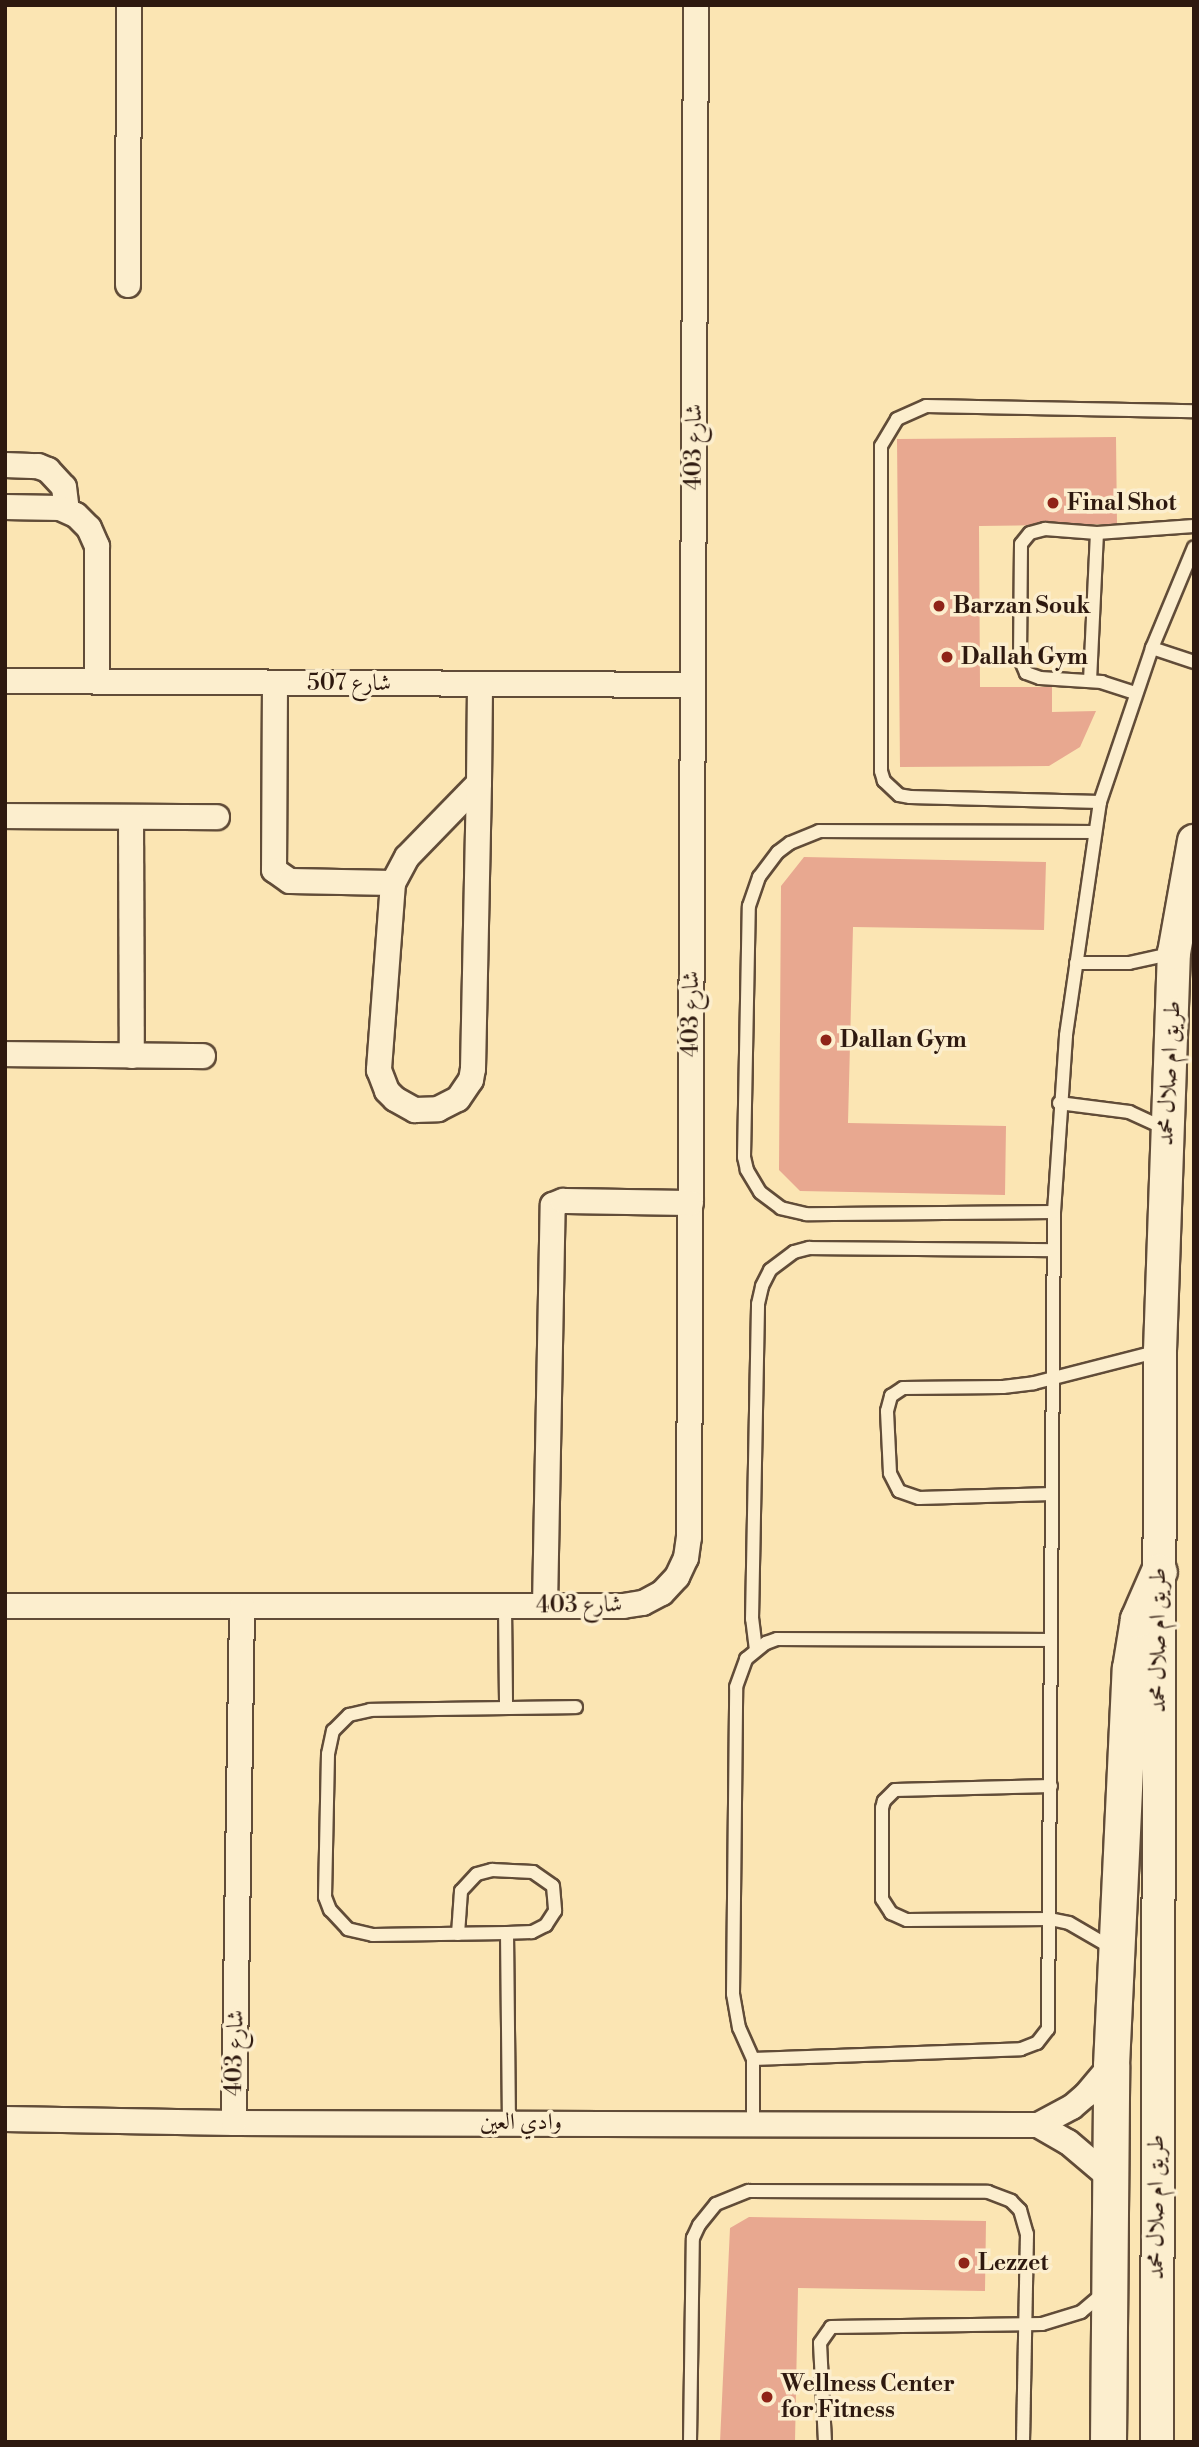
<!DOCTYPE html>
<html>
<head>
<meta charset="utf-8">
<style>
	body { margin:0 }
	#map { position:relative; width:1199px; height:2447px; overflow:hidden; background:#fbe5b3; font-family:"Libre Bodoni",Amiri,serif }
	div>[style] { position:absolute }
	.building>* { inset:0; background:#e8a890 }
	.roads { filter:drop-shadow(2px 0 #614c38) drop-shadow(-2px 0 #614c38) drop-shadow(0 2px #614c38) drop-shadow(0 -2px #614c38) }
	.service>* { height:12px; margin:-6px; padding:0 6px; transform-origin:6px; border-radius:6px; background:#fceece }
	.minor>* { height:24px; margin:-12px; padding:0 12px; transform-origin:12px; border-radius:12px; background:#fceece }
	.tertiary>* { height:32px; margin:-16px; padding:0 16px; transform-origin:16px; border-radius:16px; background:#fceece }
	.secondary>* { height:35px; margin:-17.5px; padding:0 17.5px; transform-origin:17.5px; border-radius:17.5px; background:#fceece }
	.dots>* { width:19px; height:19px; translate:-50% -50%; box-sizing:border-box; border:4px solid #fceece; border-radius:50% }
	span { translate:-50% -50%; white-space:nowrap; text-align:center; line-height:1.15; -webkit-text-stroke:7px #fceece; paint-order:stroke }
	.street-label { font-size:23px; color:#2e190f }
	.poi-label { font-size:23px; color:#2e190f; font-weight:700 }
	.left { translate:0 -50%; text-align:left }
	.frame { position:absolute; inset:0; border:7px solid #2e190f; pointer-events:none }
</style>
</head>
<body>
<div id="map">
	<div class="building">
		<i style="clip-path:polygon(1116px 437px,1117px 524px,979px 526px,980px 687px,1052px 687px,1052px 712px,1096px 711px,1080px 747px,1049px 766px,900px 767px,897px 439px)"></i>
		<i style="clip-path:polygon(804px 857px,1046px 862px,1044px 930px,853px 927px,848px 1123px,1006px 1126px,1005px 1195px,800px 1191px,779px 1170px,781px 886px)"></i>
		<i style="clip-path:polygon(749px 2217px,986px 2221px,985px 2291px,798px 2288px,795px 2442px,720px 2442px,730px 2228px)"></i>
	</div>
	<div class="roads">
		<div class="service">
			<i style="left:1152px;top:648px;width:44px;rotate:18.4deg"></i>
			<i style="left:1090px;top:681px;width:148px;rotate:-87.3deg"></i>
			<i style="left:1135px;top:693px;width:35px;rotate:-162deg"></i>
			<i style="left:1102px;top:682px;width:62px;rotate:-176.3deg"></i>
			<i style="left:1040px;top:678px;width:15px;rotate:-160deg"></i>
			<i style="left:1026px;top:673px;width:15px;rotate:-113deg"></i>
			<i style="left:1020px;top:659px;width:115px;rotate:-89.5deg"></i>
			<i style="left:1021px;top:544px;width:14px;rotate:-51deg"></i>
			<i style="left:1030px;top:533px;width:16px;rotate:-15deg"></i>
			<i style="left:1045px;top:529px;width:52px;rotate:4.4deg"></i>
			<i style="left:1097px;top:533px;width:97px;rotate:-4.1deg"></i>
			<i style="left:1100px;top:802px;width:190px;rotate:-178.5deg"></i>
			<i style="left:910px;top:797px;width:11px;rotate:-170deg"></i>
			<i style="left:899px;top:795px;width:21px;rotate:-137deg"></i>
			<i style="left:884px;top:781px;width:10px;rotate:-107deg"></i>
			<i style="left:881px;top:771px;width:325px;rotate:-90deg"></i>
			<i style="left:881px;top:446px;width:31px;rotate:-59deg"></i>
			<i style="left:897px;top:419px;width:32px;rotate:-24deg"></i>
			<i style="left:926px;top:406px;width:268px;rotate:1.1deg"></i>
			<i style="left:1076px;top:963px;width:53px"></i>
			<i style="left:1129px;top:963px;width:46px;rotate:-12.5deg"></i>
			<i style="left:1059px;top:1103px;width:71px;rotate:7.3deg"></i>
			<i style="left:1129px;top:1112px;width:41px;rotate:24.7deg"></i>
			<i style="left:1054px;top:1212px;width:248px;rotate:179.5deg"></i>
			<i style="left:806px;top:1214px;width:26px;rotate:-167deg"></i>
			<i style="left:781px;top:1208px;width:26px;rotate:-143deg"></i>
			<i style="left:760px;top:1192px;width:26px;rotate:-121deg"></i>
			<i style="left:747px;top:1170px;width:13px;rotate:-103deg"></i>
			<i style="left:744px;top:1157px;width:251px;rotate:-88.9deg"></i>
			<i style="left:749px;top:906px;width:31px;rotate:-71deg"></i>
			<i style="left:759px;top:877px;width:31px;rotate:-53deg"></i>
			<i style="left:778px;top:852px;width:15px;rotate:-37deg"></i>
			<i style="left:790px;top:843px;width:31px;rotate:-22deg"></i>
			<i style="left:819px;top:831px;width:274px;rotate:0.2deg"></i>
			<i style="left:1052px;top:1494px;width:133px;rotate:178.3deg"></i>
			<i style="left:919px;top:1498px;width:21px;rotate:-161deg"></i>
			<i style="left:899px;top:1491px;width:20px;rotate:-117deg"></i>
			<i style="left:890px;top:1473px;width:62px;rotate:-92.8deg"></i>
			<i style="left:887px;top:1411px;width:16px;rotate:-75deg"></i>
			<i style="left:891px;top:1396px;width:14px;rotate:-34deg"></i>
			<i style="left:903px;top:1388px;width:100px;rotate:-0.6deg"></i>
			<i style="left:1003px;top:1387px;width:31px;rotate:-7deg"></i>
			<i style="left:1034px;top:1383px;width:130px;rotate:-14.3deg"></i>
			<i style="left:505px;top:1606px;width:102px;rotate:89.4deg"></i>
			<i style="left:756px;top:1650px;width:31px;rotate:-97deg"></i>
			<i style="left:752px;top:1619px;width:315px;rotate:-88.9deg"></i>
			<i style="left:758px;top:1304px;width:18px;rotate:-77deg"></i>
			<i style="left:762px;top:1286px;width:18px;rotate:-63deg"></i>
			<i style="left:770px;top:1270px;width:30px;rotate:-37deg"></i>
			<i style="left:794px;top:1252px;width:16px;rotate:-15deg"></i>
			<i style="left:809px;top:1248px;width:245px;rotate:0.5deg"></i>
			<i style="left:1051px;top:1786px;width:156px;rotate:178.5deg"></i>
			<i style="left:895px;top:1790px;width:16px;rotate:135deg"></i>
			<i style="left:884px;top:1801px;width:7px;rotate:106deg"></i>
			<i style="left:882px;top:1808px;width:91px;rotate:90deg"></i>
			<i style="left:882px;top:1899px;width:17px;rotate:57deg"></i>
			<i style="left:891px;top:1913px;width:17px;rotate:24deg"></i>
			<i style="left:907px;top:1920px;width:143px;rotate:-0.4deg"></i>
			<i style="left:1050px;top:1919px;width:19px;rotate:12deg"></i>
			<i style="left:1069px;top:1923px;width:50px;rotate:30.2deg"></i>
			<i style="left:507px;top:1933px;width:189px;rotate:89.4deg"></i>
			<i style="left:458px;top:1934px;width:43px;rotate:-86deg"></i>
			<i style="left:461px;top:1891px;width:23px;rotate:-47deg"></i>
			<i style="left:477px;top:1874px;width:16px;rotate:-15deg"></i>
			<i style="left:492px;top:1870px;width:41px;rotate:2.8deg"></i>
			<i style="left:533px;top:1872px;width:24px;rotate:35deg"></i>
			<i style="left:553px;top:1886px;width:25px;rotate:85deg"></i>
			<i style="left:555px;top:1911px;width:17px;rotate:123deg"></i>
			<i style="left:546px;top:1925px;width:16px;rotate:153deg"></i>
			<i style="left:532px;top:1932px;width:25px;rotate:178deg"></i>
			<i style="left:507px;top:1933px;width:134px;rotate:179.1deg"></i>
			<i style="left:373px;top:1935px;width:26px;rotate:-167deg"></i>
			<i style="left:348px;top:1929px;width:26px;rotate:-133deg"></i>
			<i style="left:330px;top:1910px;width:14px;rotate:-111deg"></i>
			<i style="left:325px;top:1897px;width:143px;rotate:-88.8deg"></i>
			<i style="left:328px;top:1754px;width:24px;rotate:-78deg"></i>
			<i style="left:333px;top:1731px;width:23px;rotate:-45deg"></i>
			<i style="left:349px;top:1715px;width:22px;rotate:-13deg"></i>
			<i style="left:370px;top:1710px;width:206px;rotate:-0.8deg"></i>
			<i style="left:753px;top:2059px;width:268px;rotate:-2.1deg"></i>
			<i style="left:1021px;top:2049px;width:17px;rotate:-21deg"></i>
			<i style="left:1037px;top:2043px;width:18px;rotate:-52deg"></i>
			<i style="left:1048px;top:2029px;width:817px;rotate:-89.58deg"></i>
			<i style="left:1054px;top:1212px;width:177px;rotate:-86.1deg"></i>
			<i style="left:1066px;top:1035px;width:235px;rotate:-81.7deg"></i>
			<i style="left:1100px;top:802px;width:163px;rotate:-71.3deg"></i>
			<i style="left:1152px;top:648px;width:109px;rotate:-67.4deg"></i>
			<i style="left:753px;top:2122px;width:63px;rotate:-90deg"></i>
			<i style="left:753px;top:2059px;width:34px;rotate:-114deg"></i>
			<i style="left:739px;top:2028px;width:35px;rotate:-100deg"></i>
			<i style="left:733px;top:1994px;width:307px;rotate:-89.4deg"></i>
			<i style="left:736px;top:1687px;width:30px;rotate:-70deg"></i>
			<i style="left:746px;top:1659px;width:26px;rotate:-39deg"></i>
			<i style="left:766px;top:1643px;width:12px;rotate:-20deg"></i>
			<i style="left:777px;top:1639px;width:274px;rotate:0.2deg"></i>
			<i style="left:690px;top:2442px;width:204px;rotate:-89.2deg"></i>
			<i style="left:693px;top:2238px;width:14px;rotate:-65deg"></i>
			<i style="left:699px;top:2225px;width:27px;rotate:-51deg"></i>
			<i style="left:716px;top:2204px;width:35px;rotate:-22deg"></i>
			<i style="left:749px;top:2191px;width:239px;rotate:0.2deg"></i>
			<i style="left:988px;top:2192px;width:25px;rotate:21deg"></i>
			<i style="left:1011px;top:2201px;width:13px;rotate:45deg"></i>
			<i style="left:1020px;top:2210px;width:25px;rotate:74deg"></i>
			<i style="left:1027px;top:2234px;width:208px;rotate:91.1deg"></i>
			<i style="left:825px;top:2442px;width:99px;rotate:-92.9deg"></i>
			<i style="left:820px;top:2343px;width:19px;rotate:-55deg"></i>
			<i style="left:831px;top:2327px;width:211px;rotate:-0.8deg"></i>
			<i style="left:1042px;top:2324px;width:41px;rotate:-17.1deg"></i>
			<i style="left:1081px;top:2312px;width:30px;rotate:-40deg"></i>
		</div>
		<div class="minor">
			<i style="left:128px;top:285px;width:280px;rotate:-89.8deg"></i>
			<i style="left:5px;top:465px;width:33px;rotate:2deg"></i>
			<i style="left:38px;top:466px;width:11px;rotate:22deg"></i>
			<i style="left:48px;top:470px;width:23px;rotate:47deg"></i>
			<i style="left:64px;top:487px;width:23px;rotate:83deg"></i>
			<i style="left:5px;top:507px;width:55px;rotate:1deg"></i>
			<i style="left:60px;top:508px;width:17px;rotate:24deg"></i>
			<i style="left:76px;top:515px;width:18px;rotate:45deg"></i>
			<i style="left:89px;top:528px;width:20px;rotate:66deg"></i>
			<i style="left:97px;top:546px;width:136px;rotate:90deg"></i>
			<i style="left:5px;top:681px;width:688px;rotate:0.33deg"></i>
			<i style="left:275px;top:683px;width:187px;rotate:90.3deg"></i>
			<i style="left:274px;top:870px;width:19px;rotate:35deg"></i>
			<i style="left:290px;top:881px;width:103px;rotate:1.1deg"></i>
			<i style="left:479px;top:783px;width:103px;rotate:134.2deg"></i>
			<i style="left:407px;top:857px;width:30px;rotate:118deg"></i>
			<i style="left:393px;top:883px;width:188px;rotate:94.3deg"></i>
			<i style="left:379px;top:1070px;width:22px;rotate:69deg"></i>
			<i style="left:387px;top:1091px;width:11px;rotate:45deg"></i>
			<i style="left:395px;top:1099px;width:23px;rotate:29deg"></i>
			<i style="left:415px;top:1110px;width:23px;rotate:-2deg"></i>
			<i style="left:438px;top:1109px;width:22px;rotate:-27deg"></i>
			<i style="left:458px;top:1099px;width:23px;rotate:-56deg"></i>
			<i style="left:471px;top:1080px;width:11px;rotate:-80deg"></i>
			<i style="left:473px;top:1069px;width:286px;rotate:-88.8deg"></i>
			<i style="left:479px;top:783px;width:99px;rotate:-89.4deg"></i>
			<i style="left:5px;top:816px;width:212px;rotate:0.3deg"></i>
			<i style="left:131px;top:818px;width:238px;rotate:89.8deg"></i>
			<i style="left:5px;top:1054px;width:198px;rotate:0.6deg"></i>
			<i style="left:5px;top:1606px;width:618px"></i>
			<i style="left:623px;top:1606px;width:20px;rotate:-9deg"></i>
			<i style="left:643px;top:1603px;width:21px;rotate:-28deg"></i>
			<i style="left:662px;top:1593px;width:22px;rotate:-47deg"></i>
			<i style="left:677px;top:1577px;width:21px;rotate:-65deg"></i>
			<i style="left:686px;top:1558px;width:21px;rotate:-82deg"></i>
			<i style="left:689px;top:1537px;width:1532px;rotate:-89.74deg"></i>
			<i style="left:545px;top:1606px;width:401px;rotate:-88.9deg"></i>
			<i style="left:553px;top:1205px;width:11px;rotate:-22deg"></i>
			<i style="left:563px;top:1201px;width:128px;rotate:0.9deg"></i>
			<i style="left:5px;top:2119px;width:229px;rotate:1deg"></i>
			<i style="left:234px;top:2123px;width:804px;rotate:0.14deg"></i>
			<i style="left:1038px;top:2125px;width:38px;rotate:-28deg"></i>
			<i style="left:1072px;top:2107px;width:18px;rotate:-41deg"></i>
			<i style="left:1086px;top:2095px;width:39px;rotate:-50deg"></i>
			<i style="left:234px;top:2123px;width:517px;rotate:-89.11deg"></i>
			<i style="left:1038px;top:2125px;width:34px;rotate:30deg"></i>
			<i style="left:1068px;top:2142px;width:52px;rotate:40.4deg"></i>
		</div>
		<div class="tertiary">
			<i style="left:1157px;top:2442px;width:1091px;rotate:-89.84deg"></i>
			<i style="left:1160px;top:1351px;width:398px;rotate:-88deg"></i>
			<i style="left:1174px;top:953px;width:114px;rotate:-79.9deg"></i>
		</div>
		<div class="secondary">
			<i style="left:1108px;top:2442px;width:377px;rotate:-89.5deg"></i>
			<i style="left:1111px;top:2065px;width:397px;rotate:-87.3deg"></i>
			<i style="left:1130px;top:1668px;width:50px;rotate:-80.7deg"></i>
			<i style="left:1138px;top:1619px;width:52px;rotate:-66.4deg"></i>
		</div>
	</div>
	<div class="dots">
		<i style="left:1053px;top:503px;background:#8f2418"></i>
		<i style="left:939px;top:606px;background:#8f2418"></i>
		<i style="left:947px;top:657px;background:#8f2418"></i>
		<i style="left:826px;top:1040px;background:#8f2418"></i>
		<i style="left:964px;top:2263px;background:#8f2418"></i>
		<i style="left:767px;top:2397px;background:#8f2418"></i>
	</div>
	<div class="street-label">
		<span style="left:694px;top:447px;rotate:-90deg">شارع 403</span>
		<span style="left:349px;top:683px">شارع 507</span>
		<span style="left:691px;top:1014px;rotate:-90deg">شارع 403</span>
		<span style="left:1169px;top:1073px;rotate:-87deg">طريق ام صلال محمد</span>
		<span style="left:579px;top:1605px;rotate:-1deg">شارع 403</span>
		<span style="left:1158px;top:1640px;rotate:-90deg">طريق ام صلال محمد</span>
		<span style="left:235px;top:2053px;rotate:-89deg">شارع 403</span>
		<span style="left:521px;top:2122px">وادي العين</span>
		<span style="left:1156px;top:2207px;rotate:-90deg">طريق ام صلال محمد</span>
	</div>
	<div class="poi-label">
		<span class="left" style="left:1067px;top:503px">Final Shot</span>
		<span class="left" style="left:953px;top:606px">Barzan Souk</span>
		<span class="left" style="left:961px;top:657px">Dallah Gym</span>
		<span class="left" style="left:840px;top:1040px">Dallan Gym</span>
		<span class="left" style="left:978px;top:2263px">Lezzet</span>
		<span class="left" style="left:781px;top:2397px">Wellness Center<br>for Fitness</span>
	</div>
	<div class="frame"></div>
</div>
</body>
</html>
